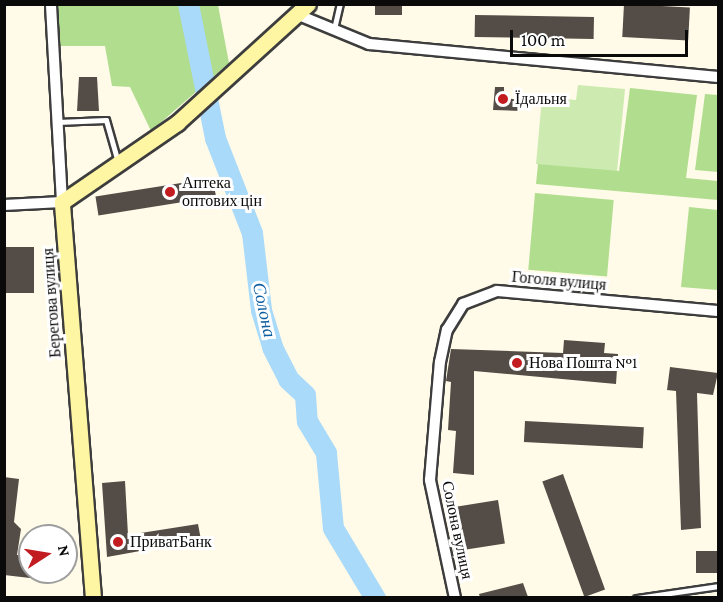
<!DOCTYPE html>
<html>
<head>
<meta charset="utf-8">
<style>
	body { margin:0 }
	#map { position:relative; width:723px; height:602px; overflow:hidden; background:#fffbe8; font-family:"Crimson Pro",serif }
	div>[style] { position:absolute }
	.green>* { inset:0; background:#cdebb0 }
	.forest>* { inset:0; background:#b0dd8e; transform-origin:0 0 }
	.river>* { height:21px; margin:-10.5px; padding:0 10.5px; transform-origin:10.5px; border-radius:10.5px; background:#a9dafa }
	.building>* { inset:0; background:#544c46; transform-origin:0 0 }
	.roads { filter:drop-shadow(2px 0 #3d3d3d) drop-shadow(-2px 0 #3d3d3d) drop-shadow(0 2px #3d3d3d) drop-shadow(0 -2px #3d3d3d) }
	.service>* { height:5px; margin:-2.5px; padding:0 2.5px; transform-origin:2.5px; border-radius:2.5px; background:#fff }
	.minor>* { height:10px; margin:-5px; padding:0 5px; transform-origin:5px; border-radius:5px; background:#fff }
	.secondary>* { height:15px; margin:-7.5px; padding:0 7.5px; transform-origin:7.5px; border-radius:7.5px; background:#fff6a3 }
	.dots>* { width:16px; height:16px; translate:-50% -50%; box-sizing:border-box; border:3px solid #fff; border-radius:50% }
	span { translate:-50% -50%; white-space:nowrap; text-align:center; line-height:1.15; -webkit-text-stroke:6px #fff; paint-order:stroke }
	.poi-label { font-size:16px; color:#0a0a0a }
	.left { translate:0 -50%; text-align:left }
	.street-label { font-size:16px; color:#0a0a0a }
	.water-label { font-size:18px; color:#0e5fa2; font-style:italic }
	.frame { position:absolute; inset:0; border:6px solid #0a0a0a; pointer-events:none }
	.north { position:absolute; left:18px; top:524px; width:60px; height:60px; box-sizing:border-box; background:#fff; border:2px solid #9d9d9d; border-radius:50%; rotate:78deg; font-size:16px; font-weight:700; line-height:24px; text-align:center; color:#0a0a0a }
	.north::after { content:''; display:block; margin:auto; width:21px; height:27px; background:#c21b20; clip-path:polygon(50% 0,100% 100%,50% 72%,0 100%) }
	.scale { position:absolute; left:510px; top:30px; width:178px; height:27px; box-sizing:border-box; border:3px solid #0a0a0a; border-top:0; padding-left:8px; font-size:18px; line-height:21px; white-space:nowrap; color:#0a0a0a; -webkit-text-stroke:4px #fff; paint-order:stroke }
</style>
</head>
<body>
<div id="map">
	<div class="green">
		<i style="clip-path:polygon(578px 85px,625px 89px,617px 172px,536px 164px,542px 97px,576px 100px)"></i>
	</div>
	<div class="forest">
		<i style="clip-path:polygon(58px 5px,218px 5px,229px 63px,151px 131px,130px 87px,112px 86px,105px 46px,58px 46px)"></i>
		<i style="clip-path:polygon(630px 88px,697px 95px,686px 178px,718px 181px,718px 200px,536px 184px,538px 164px,619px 171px)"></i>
		<i style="clip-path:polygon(705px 94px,718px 95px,718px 172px,695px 170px)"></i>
		<i style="left:535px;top:193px;width:79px;height:77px;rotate:5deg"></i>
		<i style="clip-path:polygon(689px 207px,718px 210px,718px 290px,681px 287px)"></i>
	</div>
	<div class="river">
		<i style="left:188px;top:4px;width:137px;rotate:78.6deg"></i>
		<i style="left:215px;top:138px;width:102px;rotate:68.7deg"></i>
		<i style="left:252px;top:233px;width:78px;rotate:83.3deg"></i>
		<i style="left:261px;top:310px;width:39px;rotate:73deg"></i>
		<i style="left:272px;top:347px;width:36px;rotate:63deg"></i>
		<i style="left:288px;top:379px;width:23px;rotate:43deg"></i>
		<i style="left:305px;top:395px;width:26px;rotate:86deg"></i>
		<i style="left:307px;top:421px;width:37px;rotate:59deg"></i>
		<i style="left:326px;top:453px;width:75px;rotate:84.7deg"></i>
		<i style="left:333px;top:528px;width:82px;rotate:59deg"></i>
	</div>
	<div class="building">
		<i style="left:375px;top:4px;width:27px;height:11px"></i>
		<i style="left:624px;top:4px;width:66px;height:33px;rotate:3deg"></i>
		<i style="left:475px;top:15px;width:119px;height:22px;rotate:1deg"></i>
		<i style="clip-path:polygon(79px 77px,97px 77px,99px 111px,77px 111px)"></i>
		<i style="clip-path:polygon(495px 87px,504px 87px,504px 98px,522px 100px,521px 111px,493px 110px)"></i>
		<i style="left:213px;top:178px;width:19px;height:119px;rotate:81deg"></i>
		<i style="left:4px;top:247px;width:30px;height:46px"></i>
		<i style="clip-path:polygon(564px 340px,605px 343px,604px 353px,618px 354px,616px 384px,474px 371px,474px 475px,453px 473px,456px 431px,448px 430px,451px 382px,446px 381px,451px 349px,563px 353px)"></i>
		<i style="clip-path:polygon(670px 367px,718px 373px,713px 395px,697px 393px,701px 528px,681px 530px,676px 391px,667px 390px)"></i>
		<i style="left:525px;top:421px;width:119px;height:21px;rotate:3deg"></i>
		<i style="left:563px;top:474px;width:123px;height:22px;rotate:70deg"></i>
		<i style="clip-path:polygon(4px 477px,19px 479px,14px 522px,21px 529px,17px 555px,30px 556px,30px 578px,4px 575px)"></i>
		<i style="clip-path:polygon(125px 481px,128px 535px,198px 524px,201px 540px,107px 557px,102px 483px)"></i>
		<i style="left:498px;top:500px;width:44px;height:52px;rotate:81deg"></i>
		<i style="left:718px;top:551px;width:22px;height:22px;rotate:90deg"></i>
		<i style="clip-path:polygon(523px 583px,528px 597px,480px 597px,479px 594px)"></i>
	</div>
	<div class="roads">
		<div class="service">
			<i style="left:334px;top:29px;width:26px;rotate:-77deg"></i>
			<i style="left:57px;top:122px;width:49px;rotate:-2.3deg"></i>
			<i style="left:106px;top:120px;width:44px;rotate:74.1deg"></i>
			<i style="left:636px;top:598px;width:83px;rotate:-8.3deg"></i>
		</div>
		<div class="minor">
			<i style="left:301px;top:16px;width:74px;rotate:22.4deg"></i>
			<i style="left:369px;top:44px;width:351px;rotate:5.4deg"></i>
			<i style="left:4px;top:205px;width:58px;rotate:-3deg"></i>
			<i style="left:62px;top:202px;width:198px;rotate:-93.2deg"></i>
			<i style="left:455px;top:598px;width:121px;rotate:-102deg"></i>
			<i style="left:430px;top:480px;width:118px;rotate:-85.2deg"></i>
			<i style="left:440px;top:362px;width:33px;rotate:-78deg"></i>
			<i style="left:447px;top:330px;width:31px;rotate:-58deg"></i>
			<i style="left:463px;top:304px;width:36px;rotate:-21deg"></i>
			<i style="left:497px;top:291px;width:222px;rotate:5.2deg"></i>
		</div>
		<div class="secondary">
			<i style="left:93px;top:598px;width:397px;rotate:-94.5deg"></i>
			<i style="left:62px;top:202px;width:140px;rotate:-34.5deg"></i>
			<i style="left:177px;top:123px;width:177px;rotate:-42.3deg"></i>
		</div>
	</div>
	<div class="dots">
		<i style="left:503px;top:99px;background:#c21b20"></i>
		<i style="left:170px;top:192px;background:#c21b20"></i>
		<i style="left:517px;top:363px;background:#c21b20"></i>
		<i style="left:118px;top:542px;background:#c21b20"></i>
	</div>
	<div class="poi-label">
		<span class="left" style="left:515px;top:99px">Їдальня</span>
		<span class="left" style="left:182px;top:192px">Аптека<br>оптових цін</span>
		<span class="left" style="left:529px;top:363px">Нова Пошта №1</span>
		<span class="left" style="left:130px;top:542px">ПриватБанк</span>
	</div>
	<div class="street-label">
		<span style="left:559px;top:281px;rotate:5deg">Гоголя вулиця</span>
		<span style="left:52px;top:303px;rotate:-94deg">Берегова вулиця</span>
		<span style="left:457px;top:530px;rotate:78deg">Солона вулиця</span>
	</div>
	<div class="water-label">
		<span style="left:264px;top:310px;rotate:78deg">Солона</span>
	</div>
	<div class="frame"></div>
	<div class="north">N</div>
	<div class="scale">100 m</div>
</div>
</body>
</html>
